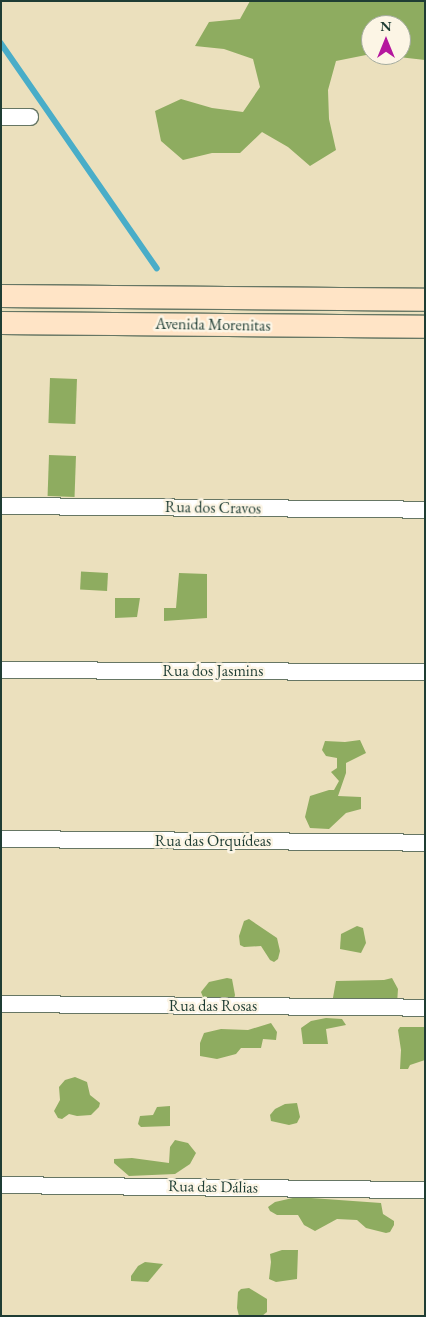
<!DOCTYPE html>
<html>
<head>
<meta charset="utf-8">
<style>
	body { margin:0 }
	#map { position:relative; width:426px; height:1317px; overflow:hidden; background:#ebe0bd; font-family:"EB Garamond",serif }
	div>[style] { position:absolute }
	.forest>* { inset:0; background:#8eac60; transform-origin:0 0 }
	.stream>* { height:5.5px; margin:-2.75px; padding:0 2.75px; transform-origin:2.75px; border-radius:2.75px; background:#49adc8 }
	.roads { filter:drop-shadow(1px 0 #667664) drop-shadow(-1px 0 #667664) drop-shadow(0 1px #667664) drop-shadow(0 -1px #667664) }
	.minor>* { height:16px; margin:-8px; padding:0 8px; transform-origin:8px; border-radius:8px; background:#fff }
	.secondary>* { height:22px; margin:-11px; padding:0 11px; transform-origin:11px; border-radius:11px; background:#ffe4c6 }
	span { translate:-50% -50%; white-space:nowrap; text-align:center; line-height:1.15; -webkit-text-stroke:5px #fcf5e5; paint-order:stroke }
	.street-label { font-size:16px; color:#1f3d34 }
	.frame { position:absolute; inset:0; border:2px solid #1f3d34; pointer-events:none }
	.north { position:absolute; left:361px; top:15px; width:50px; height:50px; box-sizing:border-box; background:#fcf5e5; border:1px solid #a4ab9e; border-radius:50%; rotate:0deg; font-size:14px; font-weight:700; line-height:20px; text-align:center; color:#1f3d34 }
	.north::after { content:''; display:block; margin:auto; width:18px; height:22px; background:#b5179e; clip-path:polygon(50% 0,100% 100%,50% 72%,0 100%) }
</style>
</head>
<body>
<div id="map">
	<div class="forest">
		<i style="clip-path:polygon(250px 1px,425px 1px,425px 60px,381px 55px,401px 55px,401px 25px,371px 25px,371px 54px,336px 61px,328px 90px,329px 119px,336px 150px,310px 166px,288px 147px,262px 132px,240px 153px,212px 153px,183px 160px,161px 141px,155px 111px,181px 99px,212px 108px,243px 112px,260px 87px,253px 59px,224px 49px,195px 46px,209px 22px,240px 19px)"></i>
		<i style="left:50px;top:378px;width:27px;height:45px;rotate:2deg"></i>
		<i style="left:49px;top:455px;width:27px;height:41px;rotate:2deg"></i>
		<i style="left:108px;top:573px;width:18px;height:27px;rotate:93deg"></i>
		<i style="clip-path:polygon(179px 573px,207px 574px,207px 618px,164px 621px,164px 608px,176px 608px)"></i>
		<i style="clip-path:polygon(115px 598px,140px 598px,137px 617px,115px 618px)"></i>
		<i style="clip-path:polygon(360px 740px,366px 753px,346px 763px,346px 773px,338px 796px,361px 797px,361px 809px,346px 813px,329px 829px,310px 828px,305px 817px,310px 796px,329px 790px,334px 790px,339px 781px,331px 772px,337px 768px,337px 758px,326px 756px,322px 750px,325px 741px,345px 742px)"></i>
		<i style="clip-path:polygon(249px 919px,277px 938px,280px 951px,278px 959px,274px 962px,270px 960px,261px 946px,244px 947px,240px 945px,239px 936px,244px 921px)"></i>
		<i style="clip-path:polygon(357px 926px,363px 928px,366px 943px,361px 953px,340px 949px,341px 934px)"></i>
		<i style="clip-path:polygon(227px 978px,232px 979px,235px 995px,234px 999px,206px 1000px,203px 997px,201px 992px,209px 982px)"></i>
		<i style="clip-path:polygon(392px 978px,398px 989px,397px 1004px,332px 1003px,336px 981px,384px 980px)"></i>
		<i style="clip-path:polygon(326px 1018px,342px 1019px,346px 1025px,326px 1029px,328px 1044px,303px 1044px,301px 1028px,311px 1021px)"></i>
		<i style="clip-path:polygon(271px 1023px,277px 1032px,276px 1040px,263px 1039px,261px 1048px,241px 1048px,236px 1054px,217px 1059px,200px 1056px,200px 1043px,204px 1033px,221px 1029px,248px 1030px)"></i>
		<i style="clip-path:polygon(400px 1027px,425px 1027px,425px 1060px,410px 1065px,408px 1069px,400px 1069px,401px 1050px,398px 1030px)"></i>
		<i style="clip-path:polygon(75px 1077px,87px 1082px,90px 1095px,100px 1103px,99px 1107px,91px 1115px,77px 1116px,69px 1114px,62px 1119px,58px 1118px,54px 1111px,60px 1100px,59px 1087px,65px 1080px)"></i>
		<i style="clip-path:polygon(297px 1103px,300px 1117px,297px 1123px,289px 1125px,271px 1121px,270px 1115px,275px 1109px,285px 1104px)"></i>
		<i style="clip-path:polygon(170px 1106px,170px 1126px,141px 1127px,138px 1124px,140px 1116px,153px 1115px,157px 1107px)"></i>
		<i style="clip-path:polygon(175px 1140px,188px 1143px,196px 1153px,190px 1164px,175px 1174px,129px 1176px,114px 1163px,114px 1159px,132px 1158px,169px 1163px,170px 1147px)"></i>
		<i style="clip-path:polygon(297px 1197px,381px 1203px,383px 1214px,394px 1221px,394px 1225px,390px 1232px,386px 1233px,366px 1228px,357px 1220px,337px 1219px,315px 1231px,304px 1225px,298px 1215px,277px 1215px,270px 1211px,268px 1207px,275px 1202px)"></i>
		<i style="clip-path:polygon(282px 1250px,298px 1250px,297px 1279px,276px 1282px,269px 1279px,271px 1262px,270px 1254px)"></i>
		<i style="clip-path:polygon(145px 1262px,163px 1264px,148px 1282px,131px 1281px,131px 1276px,138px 1266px)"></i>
		<i style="clip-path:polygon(249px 1288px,267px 1299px,267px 1312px,262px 1316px,239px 1316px,237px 1308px,238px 1292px,241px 1289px)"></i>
	</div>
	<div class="stream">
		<i style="left:1px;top:43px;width:274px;rotate:55.3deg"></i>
	</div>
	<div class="roads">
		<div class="minor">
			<i style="left:1px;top:117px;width:29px"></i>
			<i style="left:1px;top:506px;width:424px;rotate:0.5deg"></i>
			<i style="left:1px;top:670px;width:424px;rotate:0.3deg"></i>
			<i style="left:1px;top:839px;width:424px;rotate:0.5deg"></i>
			<i style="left:1px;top:1004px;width:424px;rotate:0.5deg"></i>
			<i style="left:1px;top:1185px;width:424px;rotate:0.7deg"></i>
		</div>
		<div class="secondary">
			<i style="left:1px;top:296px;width:424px;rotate:0.5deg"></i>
			<i style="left:1px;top:323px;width:424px;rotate:0.5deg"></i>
		</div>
	</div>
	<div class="street-label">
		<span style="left:213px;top:325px;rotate:1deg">Avenida Morenitas</span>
		<span style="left:213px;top:508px;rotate:1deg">Rua dos Cravos</span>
		<span style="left:213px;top:671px">Rua dos Jasmins</span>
		<span style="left:213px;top:841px">Rua das Orquídeas</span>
		<span style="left:213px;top:1006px">Rua das Rosas</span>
		<span style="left:213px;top:1187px;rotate:1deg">Rua das Dálias</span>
	</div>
	<div class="frame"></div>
	<div class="north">N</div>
</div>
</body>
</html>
